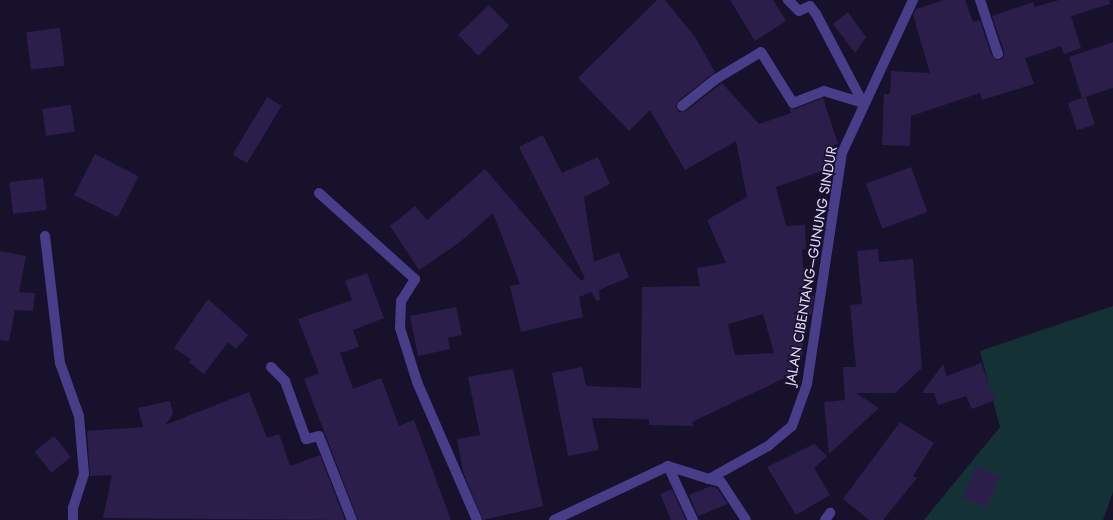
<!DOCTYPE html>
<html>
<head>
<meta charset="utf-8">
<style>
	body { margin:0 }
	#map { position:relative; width:1113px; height:520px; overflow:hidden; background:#18112b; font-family:Jost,sans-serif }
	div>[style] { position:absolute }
	.green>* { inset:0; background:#143235 }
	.building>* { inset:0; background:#2b1e4b; transform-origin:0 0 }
	.minor>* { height:10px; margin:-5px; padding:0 5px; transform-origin:5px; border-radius:5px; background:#483d89 }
	.tertiary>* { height:10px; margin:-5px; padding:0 5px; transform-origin:5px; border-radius:5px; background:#483d89 }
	span { translate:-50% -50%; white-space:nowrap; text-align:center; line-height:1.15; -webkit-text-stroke:3px #18112b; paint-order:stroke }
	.street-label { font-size:14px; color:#e3dcfe }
</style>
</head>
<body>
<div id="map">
	<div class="green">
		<i style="clip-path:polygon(1113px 306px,1113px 492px,1103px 520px,924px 520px,1000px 427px,980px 351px)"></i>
	</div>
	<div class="building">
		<i style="clip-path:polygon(evenodd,657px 0,665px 0,695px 37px,715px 72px,678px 101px,676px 107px,679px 112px,686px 111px,722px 83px,759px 124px,791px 113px,789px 108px,795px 109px,823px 98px,838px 144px,833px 145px,835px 153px,833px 167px,776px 187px,786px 226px,805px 225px,806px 249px,802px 250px,805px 295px,814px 296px,811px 315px,805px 315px,802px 359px,788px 358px,795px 373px,692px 422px,693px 426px,649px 425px,649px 419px,592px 418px,599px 450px,568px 456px,552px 373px,582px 367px,586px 386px,641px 388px,642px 287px,700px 286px,697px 268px,726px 263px,707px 220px,747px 197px,736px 141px,685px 170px,650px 110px,629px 131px,578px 78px,657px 0,763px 314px,774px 353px,735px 355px,728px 324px,763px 314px)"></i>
		<i style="clip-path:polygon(730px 0,773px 0,786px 21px,755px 41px)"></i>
		<i style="clip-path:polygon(944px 0,965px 0,973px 22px,980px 20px,992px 56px,997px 60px,1003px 59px,1004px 52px,992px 16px,1033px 2px,1035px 7px,1059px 0,1109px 0,1110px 4px,1071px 16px,1081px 48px,1064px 54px,1061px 46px,1025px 58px,1034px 84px,982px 100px,980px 93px,911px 116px,910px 146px,882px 145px,884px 94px,890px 94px,891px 71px,930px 73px,913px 15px,916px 9px)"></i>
		<i style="left:489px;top:5px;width:29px;height:43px;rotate:46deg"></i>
		<i style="clip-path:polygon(848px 12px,866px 37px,855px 53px,833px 24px)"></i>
		<i style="left:60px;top:28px;width:38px;height:34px;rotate:83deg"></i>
		<i style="clip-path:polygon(1113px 42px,1113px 88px,1082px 98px,1069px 57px)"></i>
		<i style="left:267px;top:97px;width:17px;height:67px;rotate:31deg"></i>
		<i style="left:1086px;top:97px;width:29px;height:19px;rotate:72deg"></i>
		<i style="left:71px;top:105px;width:27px;height:29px;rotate:82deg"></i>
		<i style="clip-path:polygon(543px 135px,562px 173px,598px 157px,610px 184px,584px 197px,594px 262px,619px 252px,629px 277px,599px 290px,600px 300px,596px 301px,592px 292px,579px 297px,583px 317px,521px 332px,510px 286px,520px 284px,493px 213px,460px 242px,419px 270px,390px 226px,415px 206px,427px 220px,485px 169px,581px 281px,585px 278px,519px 147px)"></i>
		<i style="left:95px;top:154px;width:49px;height:46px;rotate:27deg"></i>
		<i style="left:911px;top:167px;width:48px;height:48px;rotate:70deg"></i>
		<i style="left:43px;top:178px;width:32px;height:34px;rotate:83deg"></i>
		<i style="clip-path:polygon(878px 249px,879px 262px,913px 259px,922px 368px,895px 393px,856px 393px,879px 408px,829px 454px,824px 402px,845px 400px,843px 367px,856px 367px,850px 305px,862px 304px,857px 251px)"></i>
		<i style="clip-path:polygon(0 251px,26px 256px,19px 292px,35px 293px,33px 311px,15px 310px,9px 341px,0 340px)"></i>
		<i style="clip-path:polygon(367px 273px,384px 318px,353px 330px,359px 347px,340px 353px,353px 389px,381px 378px,399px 426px,414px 420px,451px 520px,358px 520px,304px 379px,319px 373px,298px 319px,352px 300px,345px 281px)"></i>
		<i style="clip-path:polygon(208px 299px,248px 335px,236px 349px,228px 342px,204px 374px,189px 362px,191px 359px,174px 348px)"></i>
		<i style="clip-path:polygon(456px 307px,462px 335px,448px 338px,450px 349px,418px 356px,410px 316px)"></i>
		<i style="clip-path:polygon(981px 363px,995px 400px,972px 409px,966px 396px,938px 405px,934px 393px,922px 393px,943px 364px,947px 376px)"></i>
		<i style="clip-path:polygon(513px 369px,543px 506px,483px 520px,463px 472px,457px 439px,480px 435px,468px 377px)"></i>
		<i style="clip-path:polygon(249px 392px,267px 438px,279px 434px,290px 466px,320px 455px,345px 520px,103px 518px,112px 475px,90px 476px,87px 431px,143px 427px,138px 408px,170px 401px,173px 414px,165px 425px)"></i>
		<i style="clip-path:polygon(900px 422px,934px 443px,913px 476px,917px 478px,883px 520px,869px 520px,843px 499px)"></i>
		<i style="left:54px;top:436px;width:27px;height:25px;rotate:51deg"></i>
		<i style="clip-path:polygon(814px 444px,827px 456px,814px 468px,830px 495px,796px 515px,767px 467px)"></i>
		<i style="left:976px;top:466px;width:26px;height:34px;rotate:23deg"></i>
		<i style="clip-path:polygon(711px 486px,717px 488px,728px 504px,698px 516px,689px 495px)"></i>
		<i style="clip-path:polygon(672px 489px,686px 520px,671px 520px,660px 494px)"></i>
	</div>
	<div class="minor">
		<i style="left:980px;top:0;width:57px;rotate:71.6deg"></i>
		<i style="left:682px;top:106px;width:43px;rotate:-38.5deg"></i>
		<i style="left:716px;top:79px;width:52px;rotate:-31deg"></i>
		<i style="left:761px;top:52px;width:60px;rotate:57.9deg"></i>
		<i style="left:793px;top:103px;width:33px;rotate:-21deg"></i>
		<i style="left:824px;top:91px;width:41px;rotate:17.1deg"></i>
		<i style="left:863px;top:103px;width:101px;rotate:-117.8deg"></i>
		<i style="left:816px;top:14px;width:10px;rotate:-127deg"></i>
		<i style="left:810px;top:6px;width:12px;rotate:156deg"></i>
		<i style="left:799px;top:11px;width:16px;rotate:-135deg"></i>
		<i style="left:319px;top:193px;width:129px;rotate:41.9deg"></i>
		<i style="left:415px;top:279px;width:26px;rotate:122deg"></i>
		<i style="left:401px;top:301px;width:27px;rotate:92deg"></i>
		<i style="left:400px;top:328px;width:57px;rotate:72.5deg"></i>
		<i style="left:417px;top:382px;width:150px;rotate:66.5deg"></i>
		<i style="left:45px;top:236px;width:128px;rotate:83.3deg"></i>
		<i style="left:60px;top:363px;width:56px;rotate:70.3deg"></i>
		<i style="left:79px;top:416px;width:58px;rotate:85.1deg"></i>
		<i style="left:84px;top:474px;width:36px;rotate:108deg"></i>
		<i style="left:73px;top:508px;width:12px;rotate:90deg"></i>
		<i style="left:271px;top:367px;width:20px;rotate:45deg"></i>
		<i style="left:285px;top:381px;width:62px;rotate:70.1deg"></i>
		<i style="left:306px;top:439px;width:13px;rotate:-13deg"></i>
		<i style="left:319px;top:436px;width:90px;rotate:68.6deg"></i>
		<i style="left:668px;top:466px;width:60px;rotate:65.2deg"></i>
		<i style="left:709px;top:479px;width:12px;rotate:14deg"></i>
		<i style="left:721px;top:482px;width:45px;rotate:56.7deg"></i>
		<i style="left:825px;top:520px;width:9px;rotate:-54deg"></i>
	</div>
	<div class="tertiary">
		<i style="left:554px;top:520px;width:126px;rotate:-25.3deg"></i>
		<i style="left:668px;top:466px;width:43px;rotate:17.6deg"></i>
		<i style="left:709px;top:479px;width:68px;rotate:-29.2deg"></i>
		<i style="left:768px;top:446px;width:31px;rotate:-40deg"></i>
		<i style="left:792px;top:426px;width:45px;rotate:-70.3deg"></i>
		<i style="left:807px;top:384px;width:234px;rotate:-81.4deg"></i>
		<i style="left:842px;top:153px;width:169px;rotate:-65.1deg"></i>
	</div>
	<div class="street-label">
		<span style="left:811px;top:266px;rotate:-80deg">JALAN CIBENTANG–GUNUNG SINDUR</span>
	</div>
</div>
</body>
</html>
